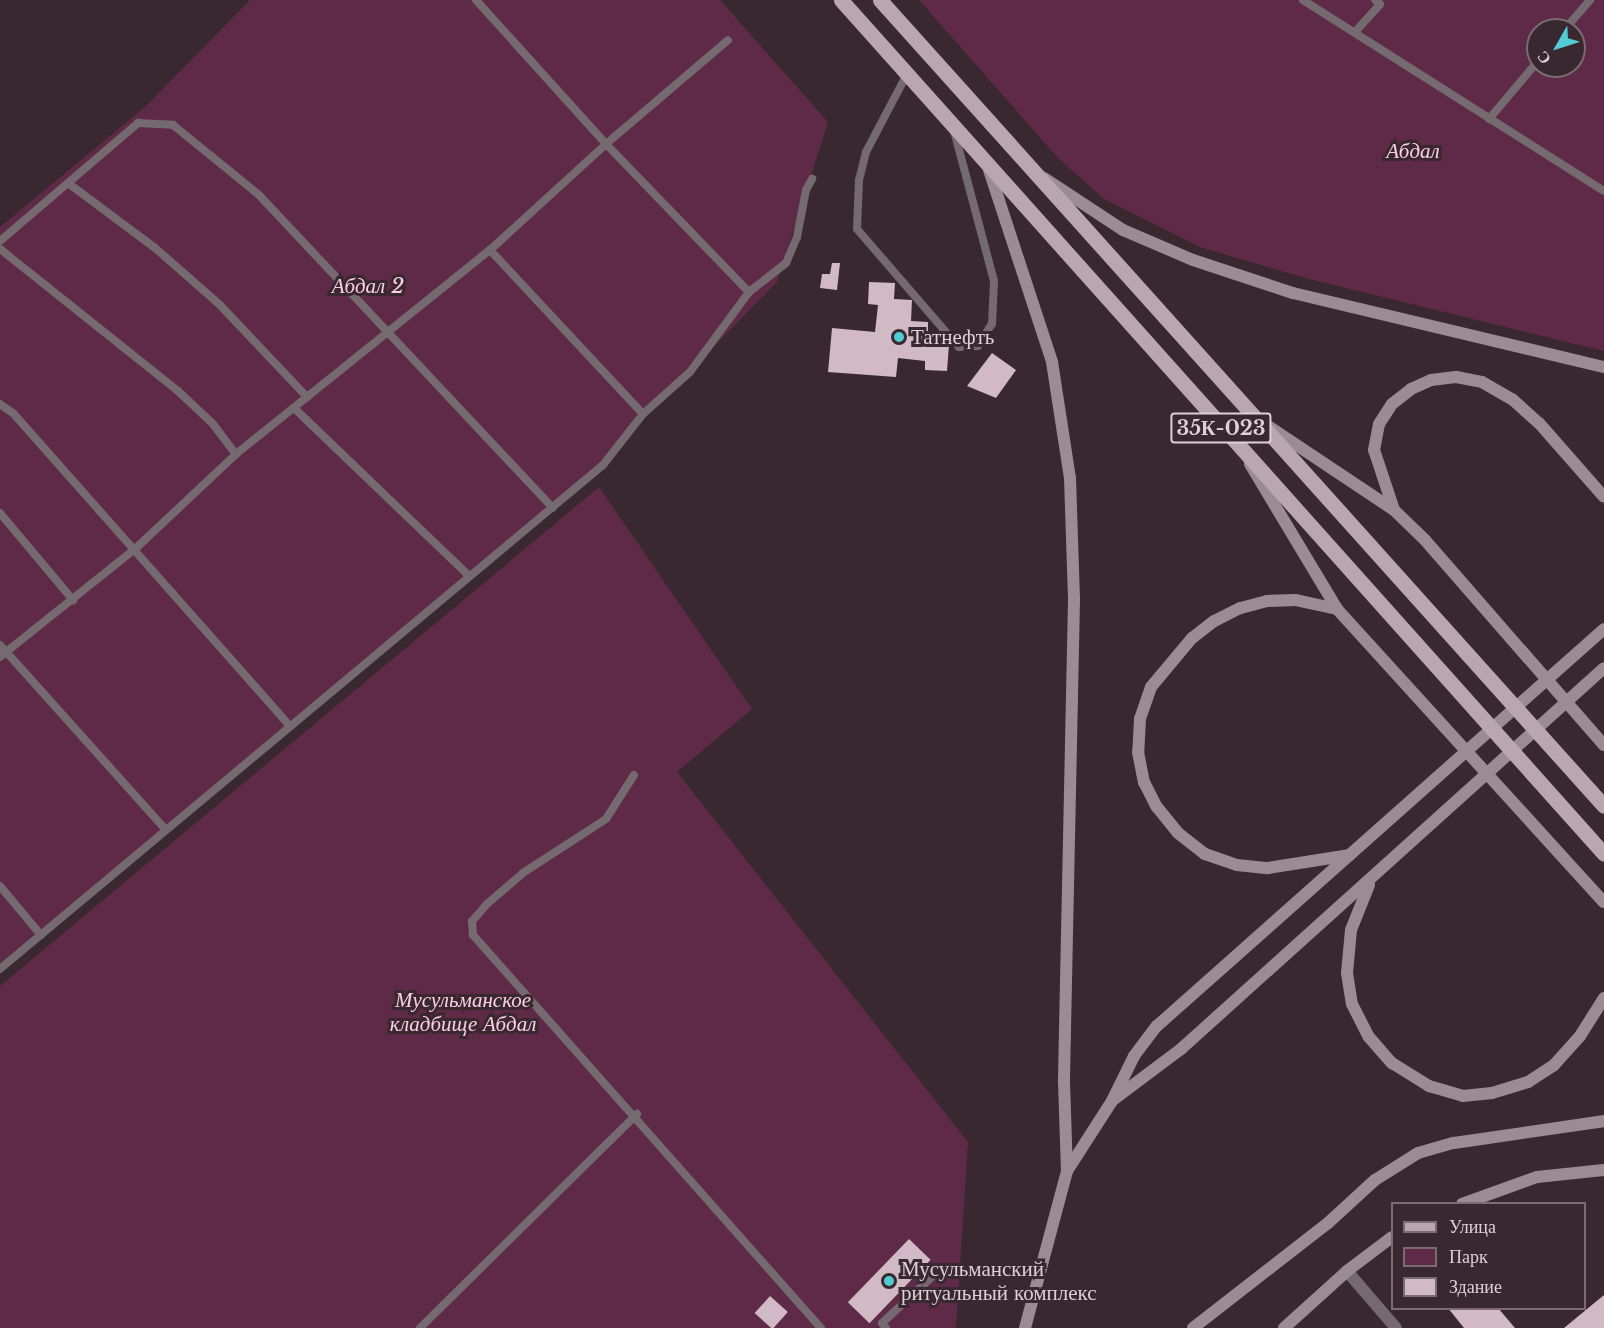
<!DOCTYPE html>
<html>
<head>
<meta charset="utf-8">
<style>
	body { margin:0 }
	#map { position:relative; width:1604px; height:1328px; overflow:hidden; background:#392830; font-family:"Libre Baskerville",serif }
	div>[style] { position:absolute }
	.green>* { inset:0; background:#5f2a47 }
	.building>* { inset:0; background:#d1bac5; transform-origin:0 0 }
	.lane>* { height:8px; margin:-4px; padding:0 4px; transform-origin:4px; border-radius:4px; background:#746a6f }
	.street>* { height:12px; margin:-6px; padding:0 6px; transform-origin:6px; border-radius:6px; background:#746a6f }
	.secondary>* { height:12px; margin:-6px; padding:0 6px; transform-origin:6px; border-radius:6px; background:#9b8c93 }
	.primary>* { height:15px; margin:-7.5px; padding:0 7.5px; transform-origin:7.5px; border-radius:7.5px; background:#b9a6af }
	.dots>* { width:16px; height:16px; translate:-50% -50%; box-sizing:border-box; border:3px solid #392830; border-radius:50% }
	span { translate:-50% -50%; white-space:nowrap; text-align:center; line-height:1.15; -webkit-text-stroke:6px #392830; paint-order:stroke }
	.shield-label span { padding:2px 4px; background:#392830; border:2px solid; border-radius:4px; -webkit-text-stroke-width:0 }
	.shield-label { font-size:20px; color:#ddd1d6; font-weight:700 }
	.park-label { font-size:21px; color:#fdcee4; font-style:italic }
	.poi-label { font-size:21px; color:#ddd1d6 }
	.left { translate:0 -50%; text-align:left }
	.legend { position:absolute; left:1391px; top:1202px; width:195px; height:108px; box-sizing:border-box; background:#392830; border:2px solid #7b6c72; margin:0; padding:8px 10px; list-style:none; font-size:18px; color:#ddd1d6 }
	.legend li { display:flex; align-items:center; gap:12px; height:30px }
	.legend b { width:30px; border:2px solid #7b6c72 }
	.north { position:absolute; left:1526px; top:18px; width:60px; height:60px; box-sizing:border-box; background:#392830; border:2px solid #7b6c72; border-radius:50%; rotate:231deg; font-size:16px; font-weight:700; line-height:24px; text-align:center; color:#ddd1d6 }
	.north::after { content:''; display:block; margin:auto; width:21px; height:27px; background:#52ccd1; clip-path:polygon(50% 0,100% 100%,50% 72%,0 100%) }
</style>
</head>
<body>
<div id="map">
	<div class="green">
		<i style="clip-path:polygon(250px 0,720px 0,828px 122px,777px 282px,601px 462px,0 972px,0 227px,145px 107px)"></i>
		<i style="clip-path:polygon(evenodd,919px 0,1604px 0,1604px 351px,1305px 278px,1200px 247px,1104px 199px,1058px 158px,919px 0,1538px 30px,1574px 30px,1574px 66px,1538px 66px,1538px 30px)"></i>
		<i style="clip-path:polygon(599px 487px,752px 709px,677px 772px,968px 1142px,956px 1328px,0 1328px,0 986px)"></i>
	</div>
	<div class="building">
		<i style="clip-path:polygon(832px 263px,840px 263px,837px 290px,820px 288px,822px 274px,830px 274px)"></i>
		<i style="clip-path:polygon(869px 282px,895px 283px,894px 299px,912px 300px,911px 321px,928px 322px,928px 344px,949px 345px,947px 371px,925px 370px,925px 361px,898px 358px,896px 377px,828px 372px,832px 328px,875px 332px,878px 305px,868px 304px)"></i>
		<i style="clip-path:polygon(992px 353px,1016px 370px,996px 398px,967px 386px)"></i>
		<i style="left:909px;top:1239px;width:30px;height:88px;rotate:44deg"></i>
		<i style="clip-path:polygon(1604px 1295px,1604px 1328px,1564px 1328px)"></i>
		<i style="left:770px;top:1296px;width:24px;height:23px;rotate:42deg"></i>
		<i style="clip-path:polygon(1448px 1308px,1498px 1308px,1515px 1328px,1464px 1328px)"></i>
	</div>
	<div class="lane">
		<i style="left:476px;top:0;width:194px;rotate:47.9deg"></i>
		<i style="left:606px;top:144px;width:160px;rotate:-40.4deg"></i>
		<i style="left:1303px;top:0;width:356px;rotate:32.4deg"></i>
		<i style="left:1564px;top:30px;width:40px;rotate:-49deg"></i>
		<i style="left:1356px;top:31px;width:36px;rotate:-48deg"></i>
		<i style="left:1380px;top:4px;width:6px;rotate:-141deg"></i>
		<i style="left:907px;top:74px;width:88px;rotate:117.7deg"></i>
		<i style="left:866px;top:152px;width:29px;rotate:104deg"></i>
		<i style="left:859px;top:180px;width:49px;rotate:92.3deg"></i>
		<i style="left:857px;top:229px;width:156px;rotate:49.2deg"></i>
		<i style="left:959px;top:347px;width:19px;rotate:-3deg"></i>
		<i style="left:978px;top:346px;width:26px;rotate:-58deg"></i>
		<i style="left:992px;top:324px;width:43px;rotate:-87.3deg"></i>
		<i style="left:994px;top:281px;width:155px;rotate:-104.9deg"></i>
		<i style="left:1489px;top:119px;width:76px;rotate:-49.8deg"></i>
		<i style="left:68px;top:183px;width:107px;rotate:36.7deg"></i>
		<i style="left:154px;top:247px;width:88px;rotate:41.3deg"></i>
		<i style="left:220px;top:305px;width:127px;rotate:46.6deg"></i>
		<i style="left:0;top:241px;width:182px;rotate:-40.5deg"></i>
		<i style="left:138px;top:123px;width:35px;rotate:3deg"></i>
		<i style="left:173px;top:125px;width:111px;rotate:39.1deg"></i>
		<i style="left:259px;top:195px;width:429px;rotate:46.8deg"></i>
		<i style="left:0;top:249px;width:228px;rotate:38.6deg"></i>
		<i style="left:178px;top:391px;width:48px;rotate:43.3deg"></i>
		<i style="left:213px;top:424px;width:38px;rotate:53deg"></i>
		<i style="left:490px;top:250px;width:224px;rotate:47deg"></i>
		<i style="left:0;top:404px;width:16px;rotate:35deg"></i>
		<i style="left:13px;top:413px;width:418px;rotate:48.5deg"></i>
		<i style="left:294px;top:408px;width:243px;rotate:43.8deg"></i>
		<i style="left:0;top:513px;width:114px;rotate:50deg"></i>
		<i style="left:0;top:645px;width:246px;rotate:48.1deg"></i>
		<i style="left:0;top:657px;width:173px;rotate:-38.7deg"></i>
		<i style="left:135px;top:549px;width:139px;rotate:-43.2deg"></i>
		<i style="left:236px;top:454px;width:326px;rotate:-38.8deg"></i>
		<i style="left:490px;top:250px;width:157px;rotate:-42.4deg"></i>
		<i style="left:606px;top:144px;width:206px;rotate:46deg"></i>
		<i style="left:749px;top:292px;width:47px;rotate:-38.1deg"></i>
		<i style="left:786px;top:263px;width:28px;rotate:-67deg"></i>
		<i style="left:797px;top:237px;width:48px;rotate:-79.2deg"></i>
		<i style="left:806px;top:190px;width:13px;rotate:-61deg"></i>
		<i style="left:634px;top:775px;width:52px;rotate:122.5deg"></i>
		<i style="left:606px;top:819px;width:99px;rotate:147deg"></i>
		<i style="left:523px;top:873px;width:48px;rotate:139.3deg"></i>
		<i style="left:487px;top:904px;width:23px;rotate:131deg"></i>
		<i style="left:472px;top:921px;width:14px;rotate:86deg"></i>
		<i style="left:473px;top:935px;width:525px;rotate:48.48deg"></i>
		<i style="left:0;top:886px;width:64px;rotate:50.1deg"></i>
		<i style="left:0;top:969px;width:786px;rotate:-39.89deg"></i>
		<i style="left:603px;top:465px;width:65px;rotate:-51.9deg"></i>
		<i style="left:643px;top:414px;width:63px;rotate:-41.8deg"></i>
		<i style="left:690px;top:372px;width:99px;rotate:-53.6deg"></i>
		<i style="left:420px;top:1328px;width:305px;rotate:-44.6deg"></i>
		<i style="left:886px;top:1328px;width:6px;rotate:-129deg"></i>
		<i style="left:882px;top:1323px;width:75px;rotate:-42.8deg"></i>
	</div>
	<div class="street">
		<i style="left:1347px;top:1271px;width:75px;rotate:49.3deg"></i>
	</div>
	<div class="secondary">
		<i style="left:989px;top:170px;width:202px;rotate:71.8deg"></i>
		<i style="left:1052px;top:362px;width:117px;rotate:81.2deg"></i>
		<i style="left:1070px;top:478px;width:122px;rotate:88.1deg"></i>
		<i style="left:1074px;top:600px;width:482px;rotate:91.2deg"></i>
		<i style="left:1064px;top:1082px;width:89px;rotate:88.1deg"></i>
		<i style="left:1044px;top:178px;width:95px;rotate:33.4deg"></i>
		<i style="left:1123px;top:230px;width:76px;rotate:23.2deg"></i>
		<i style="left:1193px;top:260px;width:105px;rotate:18.3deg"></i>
		<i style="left:1293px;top:293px;width:320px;rotate:13.4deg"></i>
		<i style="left:1268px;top:426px;width:151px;rotate:33.7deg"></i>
		<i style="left:1394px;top:510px;width:43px;rotate:44.1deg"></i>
		<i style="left:1425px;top:540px;width:272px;rotate:48.9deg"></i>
		<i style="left:1250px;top:464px;width:169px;rotate:59deg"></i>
		<i style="left:1337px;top:609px;width:396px;rotate:47.7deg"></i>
		<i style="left:1394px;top:510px;width:63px;rotate:-108.4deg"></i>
		<i style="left:1374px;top:450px;width:26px;rotate:-79deg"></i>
		<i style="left:1379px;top:424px;width:24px;rotate:-57deg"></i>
		<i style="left:1392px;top:404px;width:24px;rotate:-38deg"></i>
		<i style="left:1411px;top:389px;width:22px;rotate:-24deg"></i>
		<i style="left:1431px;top:380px;width:25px;rotate:-7deg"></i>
		<i style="left:1456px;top:377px;width:26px;rotate:11deg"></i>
		<i style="left:1482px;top:382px;width:34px;rotate:30deg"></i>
		<i style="left:1512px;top:399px;width:36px;rotate:42deg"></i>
		<i style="left:1539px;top:423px;width:98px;rotate:48.7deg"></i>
		<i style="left:1337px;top:609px;width:43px;rotate:-167.9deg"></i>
		<i style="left:1295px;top:600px;width:28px;rotate:178deg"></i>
		<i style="left:1267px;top:601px;width:28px;rotate:165deg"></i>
		<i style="left:1240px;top:608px;width:29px;rotate:153deg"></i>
		<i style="left:1214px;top:621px;width:28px;rotate:142deg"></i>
		<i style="left:1192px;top:638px;width:64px;rotate:129.9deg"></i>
		<i style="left:1151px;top:687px;width:34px;rotate:109deg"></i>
		<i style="left:1140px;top:719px;width:33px;rotate:93deg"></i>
		<i style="left:1138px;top:752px;width:31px;rotate:79deg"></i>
		<i style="left:1144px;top:782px;width:28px;rotate:63deg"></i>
		<i style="left:1157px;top:807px;width:33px;rotate:51deg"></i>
		<i style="left:1178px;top:833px;width:34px;rotate:38deg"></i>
		<i style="left:1205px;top:854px;width:34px;rotate:19deg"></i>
		<i style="left:1237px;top:865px;width:31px;rotate:6deg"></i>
		<i style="left:1268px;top:868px;width:83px;rotate:-9deg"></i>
		<i style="left:1369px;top:885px;width:48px;rotate:111.8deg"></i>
		<i style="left:1351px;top:930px;width:43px;rotate:95.3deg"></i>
		<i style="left:1347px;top:973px;width:31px;rotate:81deg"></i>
		<i style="left:1352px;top:1004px;width:37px;rotate:63deg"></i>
		<i style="left:1369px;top:1037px;width:35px;rotate:49deg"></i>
		<i style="left:1392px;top:1063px;width:44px;rotate:31.9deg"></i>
		<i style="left:1429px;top:1086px;width:35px;rotate:16deg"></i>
		<i style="left:1463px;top:1096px;width:29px;rotate:-6deg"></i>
		<i style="left:1492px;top:1093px;width:38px;rotate:-17deg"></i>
		<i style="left:1528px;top:1082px;width:31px;rotate:-33deg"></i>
		<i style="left:1554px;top:1065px;width:39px;rotate:-48deg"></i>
		<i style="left:1580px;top:1036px;width:45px;rotate:-57.7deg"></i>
		<i style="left:1113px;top:1100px;width:85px;rotate:-36.9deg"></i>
		<i style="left:1181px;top:1049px;width:569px;rotate:-42.01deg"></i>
		<i style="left:1462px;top:1204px;width:80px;rotate:-19.8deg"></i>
		<i style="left:1537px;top:1177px;width:67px;rotate:-6deg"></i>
		<i style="left:1025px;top:1328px;width:163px;rotate:-75deg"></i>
		<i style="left:1067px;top:1171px;width:83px;rotate:-57.3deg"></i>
		<i style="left:1112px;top:1101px;width:50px;rotate:-63.9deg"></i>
		<i style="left:1134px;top:1056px;width:38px;rotate:-53deg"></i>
		<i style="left:1157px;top:1026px;width:598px;rotate:-41.61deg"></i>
		<i style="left:1193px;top:1328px;width:171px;rotate:-37.9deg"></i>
		<i style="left:1328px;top:1223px;width:64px;rotate:-42.5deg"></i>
		<i style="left:1375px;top:1180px;width:51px;rotate:-32.1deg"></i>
		<i style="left:1418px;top:1153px;width:37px;rotate:-16deg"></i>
		<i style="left:1454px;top:1143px;width:152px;rotate:-8.3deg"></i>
		<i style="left:1284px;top:1328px;width:85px;rotate:-42.1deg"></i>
		<i style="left:1347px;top:1271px;width:56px;rotate:-37.1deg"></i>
	</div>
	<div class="primary">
		<i style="left:841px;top:0;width:1145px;rotate:48.22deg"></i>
		<i style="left:880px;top:0;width:1083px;rotate:48.07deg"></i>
	</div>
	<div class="dots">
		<i style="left:899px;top:337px;background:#52ccd1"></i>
		<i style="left:889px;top:1281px;background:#52ccd1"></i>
	</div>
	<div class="shield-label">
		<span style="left:1221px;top:428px">35К-023</span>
	</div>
	<div class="park-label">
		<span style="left:1413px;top:151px">Абдал</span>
		<span style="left:368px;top:286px">Абдал 2</span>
		<span style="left:463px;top:1012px">Мусульманское<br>кладбище Абдал</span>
	</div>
	<div class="poi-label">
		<span class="left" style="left:911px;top:337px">Татнефть</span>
		<span class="left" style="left:901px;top:1281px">Мусульманский<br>ритуальный комплекс</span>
	</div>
	<ul class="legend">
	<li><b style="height:8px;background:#b9a6af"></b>Улица</li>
	<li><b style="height:16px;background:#5f2a47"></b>Парк</li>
	<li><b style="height:16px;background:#d1bac5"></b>Здание</li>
	</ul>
	<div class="north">С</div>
</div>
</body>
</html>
